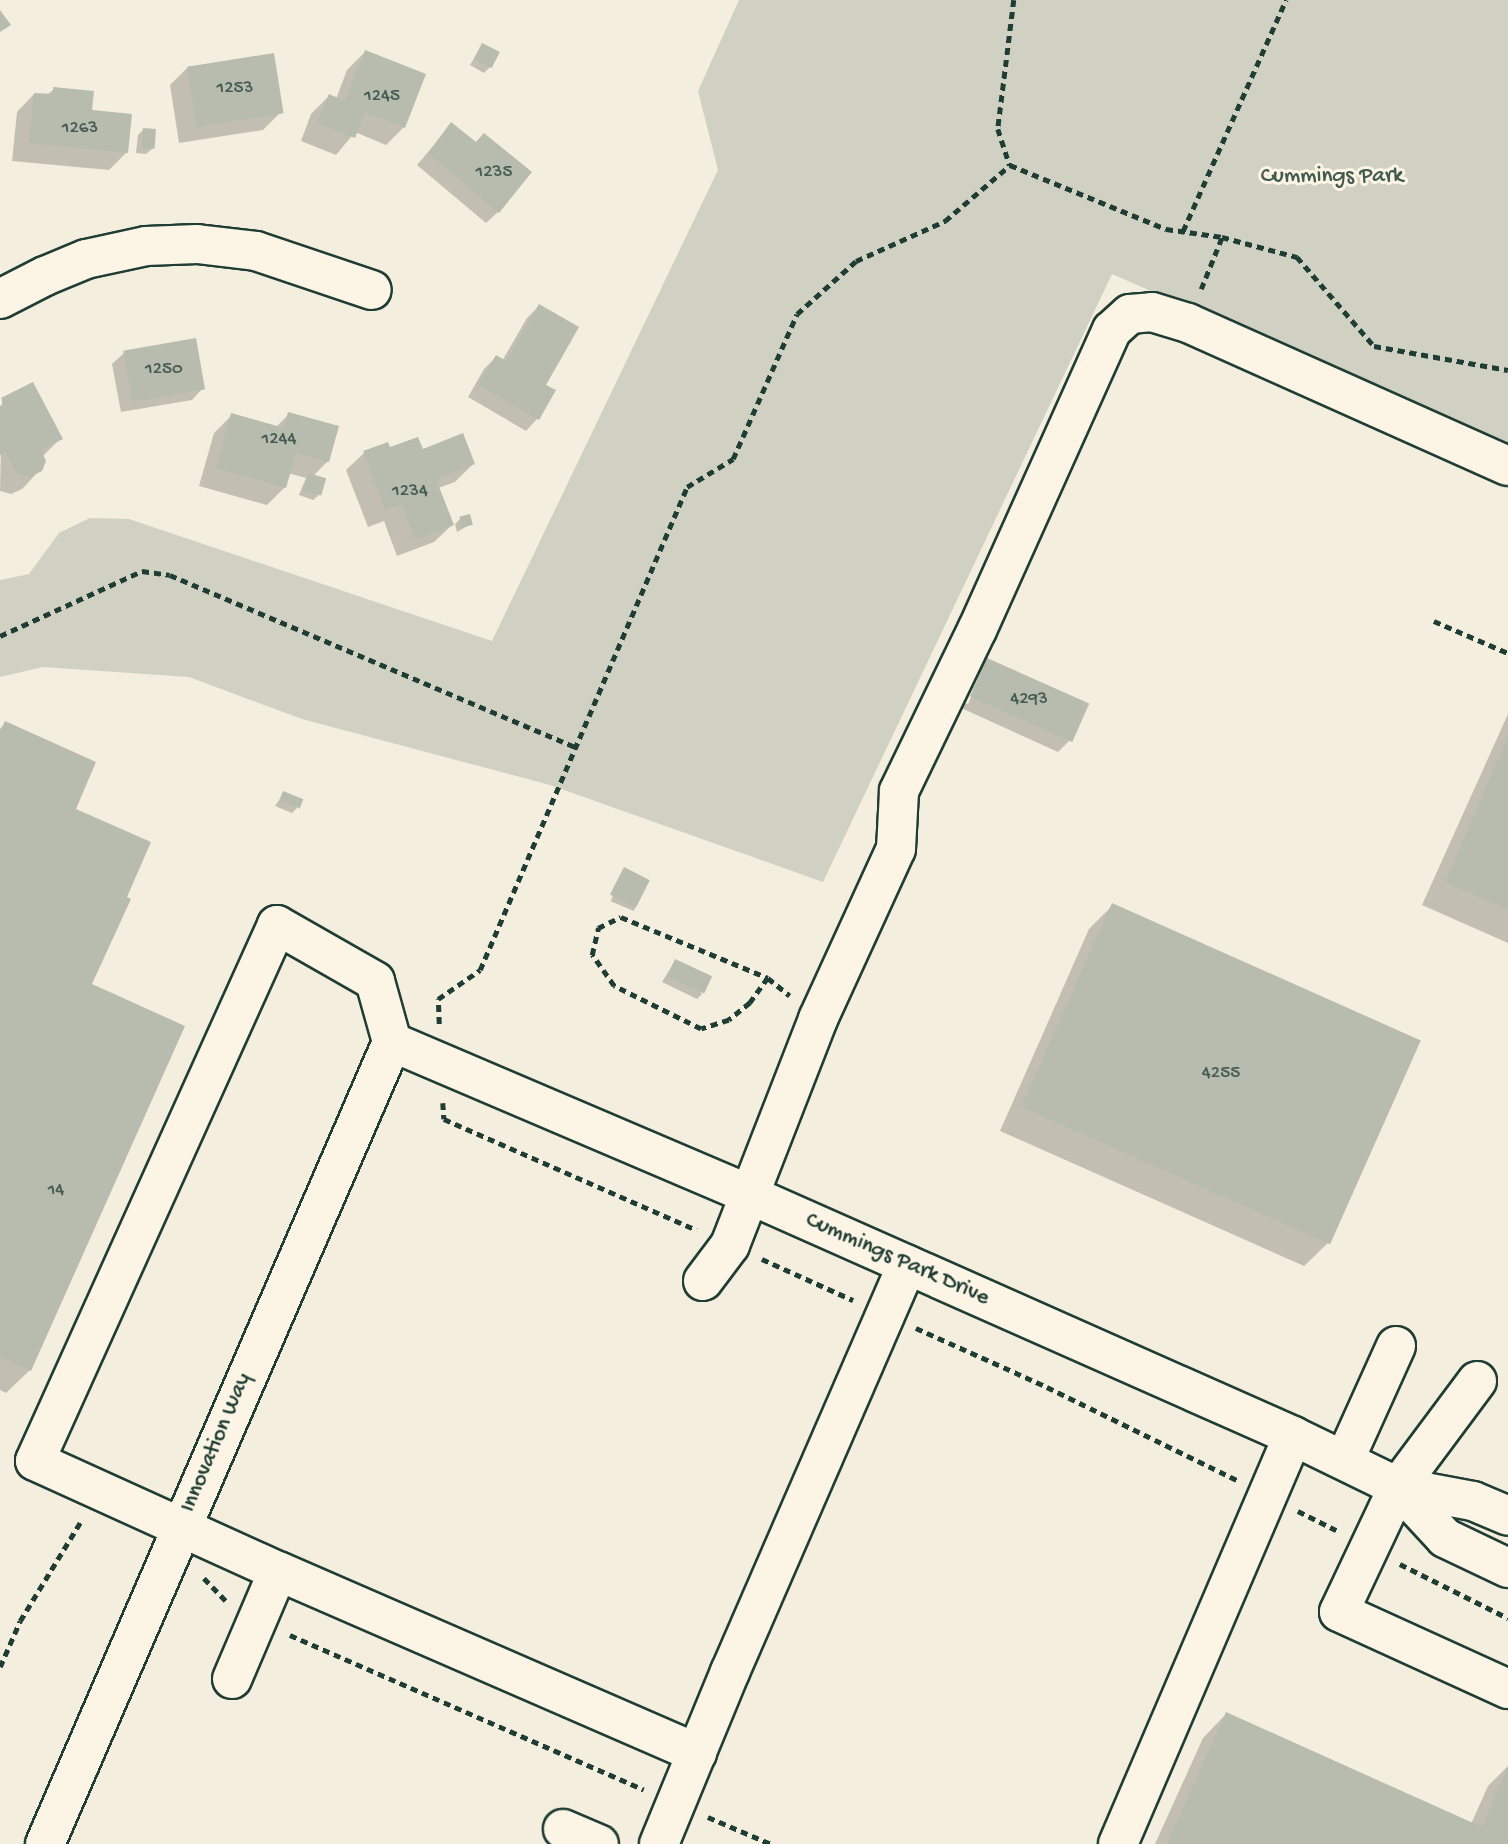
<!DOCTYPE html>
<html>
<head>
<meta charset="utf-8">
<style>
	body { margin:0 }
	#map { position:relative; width:1508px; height:1844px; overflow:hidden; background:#f3eede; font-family:"Gochi Hand",sans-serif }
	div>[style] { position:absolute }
	.green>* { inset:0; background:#d0d1c2 }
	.shadow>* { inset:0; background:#0003; transform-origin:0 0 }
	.building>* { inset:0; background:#b8bcae; transform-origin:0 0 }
	.path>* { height:4.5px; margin-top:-2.25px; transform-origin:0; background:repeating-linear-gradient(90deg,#1f3d34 0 7px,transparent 0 12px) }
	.roads { filter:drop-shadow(2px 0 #1f3d34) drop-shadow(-2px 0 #1f3d34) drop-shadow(0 2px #1f3d34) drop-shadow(0 -2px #1f3d34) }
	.minor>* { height:38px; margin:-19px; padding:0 19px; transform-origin:19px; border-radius:19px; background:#fcf5e5 }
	span { translate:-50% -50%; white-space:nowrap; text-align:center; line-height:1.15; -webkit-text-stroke:6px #fcf5e5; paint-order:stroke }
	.number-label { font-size:19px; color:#455d52 }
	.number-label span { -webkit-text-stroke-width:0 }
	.park-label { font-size:23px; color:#425b50 }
	.street-label { font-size:23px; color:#1f3d34 }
</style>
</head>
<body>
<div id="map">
	<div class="green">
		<i style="clip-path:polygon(739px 0,1508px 0,1508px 447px,1112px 274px,823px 882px,550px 785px,302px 719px,189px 677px,43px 667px,0 677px,0 580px,29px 574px,59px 533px,90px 518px,129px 519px,492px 641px,718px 170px,698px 91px)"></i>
	</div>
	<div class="shadow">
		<i style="clip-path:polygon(482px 45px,490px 67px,484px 73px,470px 65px)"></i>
		<i style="clip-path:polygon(365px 52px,404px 127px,386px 145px,355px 132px,336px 155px,301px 141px,311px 114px,329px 96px,336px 99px,347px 70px)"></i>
		<i style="clip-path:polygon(188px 67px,281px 112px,263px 130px,179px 143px,170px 85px)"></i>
		<i style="clip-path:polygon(54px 89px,90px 112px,127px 152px,109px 170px,12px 161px,17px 112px,34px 94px,47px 95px)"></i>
		<i style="clip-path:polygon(451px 125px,475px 144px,498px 212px,486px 223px,417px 165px)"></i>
		<i style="clip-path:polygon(143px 130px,152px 149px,146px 154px,136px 153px,138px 135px)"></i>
		<i style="clip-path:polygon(539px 306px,543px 385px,553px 391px,537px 419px,526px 431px,468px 397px,484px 369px,496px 357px,502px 361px,527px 318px)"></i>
		<i style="clip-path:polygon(124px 353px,203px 388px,192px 400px,121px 412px,112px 364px)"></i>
		<i style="clip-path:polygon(2px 400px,61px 438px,42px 457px,40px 470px,22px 489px,11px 494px,0 491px)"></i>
		<i style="clip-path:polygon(289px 414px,328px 461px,313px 476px,319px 495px,313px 500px,299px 495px,306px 478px,288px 473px,285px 487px,267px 505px,199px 486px,214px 433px,232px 415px,276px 427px)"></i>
		<i style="clip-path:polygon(389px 449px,473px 464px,455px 482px,438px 488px,452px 525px,434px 542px,397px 556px,384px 521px,368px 527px,346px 470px,364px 453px)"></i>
		<i style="clip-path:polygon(460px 519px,471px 524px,457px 532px,455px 524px)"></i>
		<i style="clip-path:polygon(evenodd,987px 660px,1070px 740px,1058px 752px,959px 707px,975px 672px,987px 660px,979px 672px,982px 672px,968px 704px,965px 703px,979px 672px)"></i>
		<i style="clip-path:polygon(1508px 714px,1508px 943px,1422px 905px)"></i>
		<i style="clip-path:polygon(5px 723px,73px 810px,90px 985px,30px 1370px,6px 1393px,0 1390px,0 729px)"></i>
		<i style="clip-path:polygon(284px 793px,297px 808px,292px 813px,275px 806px)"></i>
		<i style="left:624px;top:870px;width:25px;height:34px;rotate:23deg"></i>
		<i style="clip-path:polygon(1112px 906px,1328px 1243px,1304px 1266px,1000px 1131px,1089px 929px)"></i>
		<i style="clip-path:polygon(675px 961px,702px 994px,697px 999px,662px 982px)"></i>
		<i style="clip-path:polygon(1226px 1714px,1471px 1824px,1488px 1786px,1508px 1766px,1508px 1844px,1155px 1844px,1203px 1738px)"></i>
	</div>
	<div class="building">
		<i style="clip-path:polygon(0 10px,11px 25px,0 32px)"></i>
		<i style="left:482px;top:43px;width:20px;height:18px;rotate:27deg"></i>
		<i style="clip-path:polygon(365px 50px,426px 74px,405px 128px,365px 112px,355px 138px,317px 123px,329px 94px,345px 101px)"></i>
		<i style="left:274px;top:53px;width:61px;height:88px;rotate:81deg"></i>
		<i style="clip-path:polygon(53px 87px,94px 91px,92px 110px,132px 114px,128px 153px,29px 143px,34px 93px,53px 94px)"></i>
		<i style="clip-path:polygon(451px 122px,476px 142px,484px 133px,532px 172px,499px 213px,428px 153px)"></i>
		<i style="left:143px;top:128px;width:13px;height:20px;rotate:4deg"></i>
		<i style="clip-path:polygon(539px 304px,579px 327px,546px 385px,556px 390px,539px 420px,478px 385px,496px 355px,506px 361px)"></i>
		<i style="left:196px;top:338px;width:52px;height:74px;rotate:80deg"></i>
		<i style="clip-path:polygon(33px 382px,63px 439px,41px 450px,46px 461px,42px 471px,30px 477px,17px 473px,5px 452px,0 455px,0 406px,4px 404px,1px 398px)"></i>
		<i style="clip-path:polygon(288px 412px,339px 426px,329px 462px,296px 453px,286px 488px,216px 468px,231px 413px,284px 428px)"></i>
		<i style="clip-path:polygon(463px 433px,475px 464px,436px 479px,454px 525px,415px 540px,402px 505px,385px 510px,363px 451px,388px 442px,390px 447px,418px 437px,423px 449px)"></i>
		<i style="left:308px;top:473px;width:19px;height:18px;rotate:16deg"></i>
		<i style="left:470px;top:514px;width:11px;height:11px;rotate:75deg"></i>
		<i style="left:987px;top:658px;width:112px;height:42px;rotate:24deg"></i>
		<i style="clip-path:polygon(5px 721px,96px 762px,76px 809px,151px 842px,127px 897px,131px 899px,92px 984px,185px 1026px,31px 1371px,0 1357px,0 732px)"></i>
		<i style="clip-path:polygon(1508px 737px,1508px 910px,1445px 882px)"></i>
		<i style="left:283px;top:791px;width:22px;height:10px;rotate:22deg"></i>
		<i style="left:624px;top:867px;width:29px;height:31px;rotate:27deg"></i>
		<i style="left:1112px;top:903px;width:338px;height:223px;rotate:24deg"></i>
		<i style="left:675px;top:959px;width:41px;height:19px;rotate:25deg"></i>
		<i style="clip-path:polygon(1226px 1712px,1482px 1827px,1508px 1766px,1508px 1844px,1167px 1844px)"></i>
	</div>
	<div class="path">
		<i style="left:1014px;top:0;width:130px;rotate:97.1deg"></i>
		<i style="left:998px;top:129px;width:38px;rotate:72deg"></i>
		<i style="left:1010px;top:165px;width:169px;rotate:22.3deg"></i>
		<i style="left:1166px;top:229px;width:57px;rotate:8.1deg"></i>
		<i style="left:1222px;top:237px;width:78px;rotate:14.9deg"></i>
		<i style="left:1297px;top:257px;width:118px;rotate:49.1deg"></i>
		<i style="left:1374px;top:346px;width:136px;rotate:10.2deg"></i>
		<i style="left:1183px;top:231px;width:253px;rotate:-66deg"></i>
		<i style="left:1201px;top:289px;width:56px;rotate:-68deg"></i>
		<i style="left:1434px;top:621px;width:81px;rotate:23.4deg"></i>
		<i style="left:0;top:636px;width:156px;rotate:-24.6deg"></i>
		<i style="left:142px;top:571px;width:28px;rotate:8deg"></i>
		<i style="left:170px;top:575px;width:441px;rotate:23deg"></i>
		<i style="left:768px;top:978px;width:31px;rotate:126deg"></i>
		<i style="left:750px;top:1003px;width:27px;rotate:141deg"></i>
		<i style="left:729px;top:1020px;width:29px;rotate:162deg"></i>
		<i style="left:701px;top:1029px;width:97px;rotate:-153.7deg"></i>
		<i style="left:614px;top:986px;width:38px;rotate:-125deg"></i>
		<i style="left:592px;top:955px;width:28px;rotate:-77deg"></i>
		<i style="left:598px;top:928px;width:25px;rotate:-26deg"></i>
		<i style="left:621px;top:917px;width:159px;rotate:22.5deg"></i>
		<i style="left:768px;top:978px;width:28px;rotate:39deg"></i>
		<i style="left:439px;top:1024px;width:25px;rotate:-92deg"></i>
		<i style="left:438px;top:999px;width:51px;rotate:-34.6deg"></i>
		<i style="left:480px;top:970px;width:525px;rotate:-66.8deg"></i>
		<i style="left:687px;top:487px;width:54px;rotate:-31.3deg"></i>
		<i style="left:733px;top:459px;width:158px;rotate:-66.2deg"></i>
		<i style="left:797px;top:314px;width:79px;rotate:-41.9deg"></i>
		<i style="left:856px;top:261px;width:98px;rotate:-24.2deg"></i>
		<i style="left:945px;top:221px;width:86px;rotate:-40.7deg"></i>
		<i style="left:443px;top:1103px;width:16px;rotate:86deg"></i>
		<i style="left:444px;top:1119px;width:276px;rotate:23.7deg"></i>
		<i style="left:762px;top:1259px;width:100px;rotate:24.3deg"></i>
		<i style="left:916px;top:1328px;width:144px;rotate:24.2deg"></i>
		<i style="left:1047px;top:1387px;width:212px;rotate:26.1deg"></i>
		<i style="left:1298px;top:1511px;width:47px;rotate:26.6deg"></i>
		<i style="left:1400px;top:1564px;width:121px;rotate:26.6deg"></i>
		<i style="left:204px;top:1578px;width:33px;rotate:46deg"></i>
		<i style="left:290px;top:1635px;width:386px;rotate:23.6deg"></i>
		<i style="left:0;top:1667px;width:50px;rotate:-66.5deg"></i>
		<i style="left:20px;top:1621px;width:117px;rotate:-58.6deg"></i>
		<i style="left:708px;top:1817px;width:69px;rotate:23.2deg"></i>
	</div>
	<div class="roads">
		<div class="minor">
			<i style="left:0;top:299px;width:51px;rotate:-27.1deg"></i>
			<i style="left:45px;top:276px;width:44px;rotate:-22.5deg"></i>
			<i style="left:86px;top:259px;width:61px;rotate:-12.2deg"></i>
			<i style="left:146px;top:246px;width:51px;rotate:-2.2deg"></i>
			<i style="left:197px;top:244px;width:59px;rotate:6.8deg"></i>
			<i style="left:256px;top:251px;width:122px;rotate:18.6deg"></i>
			<i style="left:392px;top:1042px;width:63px;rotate:-105.6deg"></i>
			<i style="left:375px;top:981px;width:113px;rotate:-150.3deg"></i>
			<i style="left:277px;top:925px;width:588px;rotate:114.3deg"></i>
			<i style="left:35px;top:1461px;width:267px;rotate:24.4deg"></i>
			<i style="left:278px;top:1571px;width:457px;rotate:23.5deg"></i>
			<i style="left:392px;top:1042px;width:389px;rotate:23.1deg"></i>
			<i style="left:750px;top:1195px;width:594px;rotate:23.93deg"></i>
			<i style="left:1293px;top:1436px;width:117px;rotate:25.9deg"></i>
			<i style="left:1398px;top:1487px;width:76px;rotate:10.6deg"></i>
			<i style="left:1473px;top:1501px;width:38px;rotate:23deg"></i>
			<i style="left:703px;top:1281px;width:45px;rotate:-53.1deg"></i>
			<i style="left:730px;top:1245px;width:243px;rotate:-68.7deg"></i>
			<i style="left:818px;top:1019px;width:187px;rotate:-65.4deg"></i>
			<i style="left:896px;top:849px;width:58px;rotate:-87deg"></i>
			<i style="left:899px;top:791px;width:179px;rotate:-64.2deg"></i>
			<i style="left:977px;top:630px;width:329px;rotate:-65.8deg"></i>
			<i style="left:1112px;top:330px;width:24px;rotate:-42deg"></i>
			<i style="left:1130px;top:314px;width:22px;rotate:-5deg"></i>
			<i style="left:1152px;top:312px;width:38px;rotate:17deg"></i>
			<i style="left:1188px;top:323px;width:350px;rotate:24.1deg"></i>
			<i style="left:1477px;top:1381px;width:132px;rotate:126.7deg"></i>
			<i style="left:1398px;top:1487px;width:138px;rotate:115.3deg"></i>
			<i style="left:1339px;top:1612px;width:186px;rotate:24.5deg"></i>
			<i style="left:1345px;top:1459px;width:124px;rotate:-65.7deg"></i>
			<i style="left:1398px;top:1487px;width:69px;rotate:47.3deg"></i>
			<i style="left:1445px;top:1538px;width:70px;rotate:25.5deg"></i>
			<i style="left:232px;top:1679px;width:117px;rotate:-66.9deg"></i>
			<i style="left:563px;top:1829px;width:39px;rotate:23deg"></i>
			<i style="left:45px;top:1844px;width:874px;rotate:-66.6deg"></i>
			<i style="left:659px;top:1844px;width:186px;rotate:-67.6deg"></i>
			<i style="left:730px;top:1672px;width:444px;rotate:-66.5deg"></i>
			<i style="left:1118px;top:1844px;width:444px;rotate:-66.8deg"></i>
		</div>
	</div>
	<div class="number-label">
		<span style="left:235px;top:89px">1253</span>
		<span style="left:382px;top:97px">1245</span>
		<span style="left:80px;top:129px">1263</span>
		<span style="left:494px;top:173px">1235</span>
		<span style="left:164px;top:370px">1250</span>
		<span style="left:279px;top:440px">1244</span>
		<span style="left:410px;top:492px">1234</span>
		<span style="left:1029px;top:700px">4293</span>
		<span style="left:1221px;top:1074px">4255</span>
		<span style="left:56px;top:1191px">14</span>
	</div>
	<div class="park-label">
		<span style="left:1332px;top:177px">Cummings Park</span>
	</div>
	<div class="street-label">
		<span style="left:897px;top:1260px;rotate:24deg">Cummings Park Drive</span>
		<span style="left:217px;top:1443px;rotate:-67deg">Innovation Way</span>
	</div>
</div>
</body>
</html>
